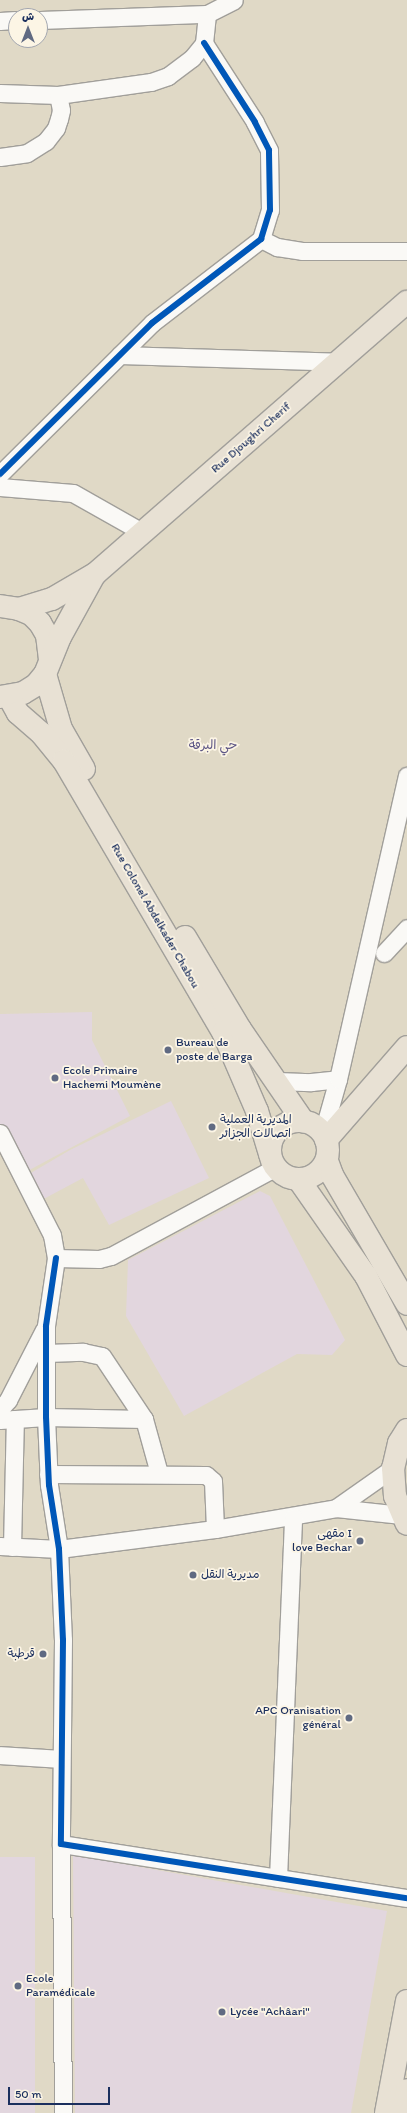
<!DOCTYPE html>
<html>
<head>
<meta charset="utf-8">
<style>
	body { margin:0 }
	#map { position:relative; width:407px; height:2113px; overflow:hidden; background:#e0d9c6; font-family:Itim,"Playpen Sans Arabic",sans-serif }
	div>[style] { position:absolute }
	.built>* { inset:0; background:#e2d6de; transform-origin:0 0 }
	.roads { filter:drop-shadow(1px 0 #a19f9a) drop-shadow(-1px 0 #a19f9a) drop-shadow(0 1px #a19f9a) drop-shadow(0 -1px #a19f9a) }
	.minor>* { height:17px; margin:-8.5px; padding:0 8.5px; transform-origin:8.5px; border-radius:8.5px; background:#faf9f6 }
	.major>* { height:22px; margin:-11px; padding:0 11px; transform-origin:11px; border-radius:11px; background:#e8e1d4 }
	.major>.ring { margin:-11px; padding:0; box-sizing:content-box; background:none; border:22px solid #e8e1d4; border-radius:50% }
	.cycleway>* { height:6px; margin:-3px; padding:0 3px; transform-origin:3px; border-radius:3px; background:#0057b8 }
	.dots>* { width:11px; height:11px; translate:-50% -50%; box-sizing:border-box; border:2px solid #fcf5e5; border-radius:50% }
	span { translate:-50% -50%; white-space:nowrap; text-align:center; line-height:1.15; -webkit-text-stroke:3.5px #fcf5e5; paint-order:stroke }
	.street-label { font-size:12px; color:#1b2f5e }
	.poi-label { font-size:12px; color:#1b2f5e }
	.left { translate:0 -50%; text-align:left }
	.right { translate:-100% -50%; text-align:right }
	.neighbourhood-label { font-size:13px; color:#5e5786 }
	.north { position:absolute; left:8px; top:8px; width:40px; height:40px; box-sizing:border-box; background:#fcf5e5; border:1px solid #a2a6af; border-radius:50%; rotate:0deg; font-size:11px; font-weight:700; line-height:16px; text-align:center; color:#1b2f5e }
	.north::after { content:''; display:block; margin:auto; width:14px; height:18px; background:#606a82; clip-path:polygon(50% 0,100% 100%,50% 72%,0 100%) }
	.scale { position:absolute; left:8px; top:2087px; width:102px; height:18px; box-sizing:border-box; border:2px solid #1b2f5e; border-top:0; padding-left:5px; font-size:12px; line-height:14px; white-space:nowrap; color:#1b2f5e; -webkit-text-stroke:3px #fcf5e5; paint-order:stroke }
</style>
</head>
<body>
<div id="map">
	<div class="built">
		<i style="clip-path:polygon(92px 1012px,92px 1040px,130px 1116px,22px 1174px,0 1130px,0 1014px)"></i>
		<i style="clip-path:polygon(171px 1101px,209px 1178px,109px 1225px,83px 1178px,38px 1202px,24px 1177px,70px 1150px)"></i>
		<i style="clip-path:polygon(260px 1191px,270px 1196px,345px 1340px,332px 1355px,297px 1354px,184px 1416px,126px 1316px,128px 1260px)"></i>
		<i style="clip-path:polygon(73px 1855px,387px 1911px,351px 2113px,75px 2113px)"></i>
		<i style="left:35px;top:1857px;width:256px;height:35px;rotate:90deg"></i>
	</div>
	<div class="roads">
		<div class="minor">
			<i style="left:40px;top:20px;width:167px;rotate:-2.1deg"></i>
			<i style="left:207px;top:14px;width:30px;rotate:-27deg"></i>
			<i style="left:0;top:21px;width:16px;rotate:-4deg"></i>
			<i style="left:0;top:93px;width:58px;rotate:2deg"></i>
			<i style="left:58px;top:95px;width:94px;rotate:-8deg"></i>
			<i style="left:151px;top:82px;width:18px;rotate:-19deg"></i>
			<i style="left:168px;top:76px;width:30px;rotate:-37deg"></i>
			<i style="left:192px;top:58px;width:19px;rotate:-51deg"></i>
			<i style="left:204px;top:43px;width:29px;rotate:-84deg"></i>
			<i style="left:0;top:157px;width:27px;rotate:-8deg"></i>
			<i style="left:27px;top:153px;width:22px;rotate:-32deg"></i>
			<i style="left:46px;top:141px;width:16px;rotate:-52deg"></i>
			<i style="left:56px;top:128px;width:9px;rotate:-72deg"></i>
			<i style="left:59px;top:119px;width:9px;rotate:-77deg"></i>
			<i style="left:61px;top:110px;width:15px;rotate:-101deg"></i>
			<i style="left:261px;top:239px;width:18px;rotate:27deg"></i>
			<i style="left:277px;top:247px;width:25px;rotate:9deg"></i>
			<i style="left:302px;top:251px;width:105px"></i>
			<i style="left:120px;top:355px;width:218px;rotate:1.8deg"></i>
			<i style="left:0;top:474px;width:214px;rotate:-44.8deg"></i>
			<i style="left:152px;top:323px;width:138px;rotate:-37.6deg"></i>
			<i style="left:261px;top:239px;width:30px;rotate:-73deg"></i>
			<i style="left:270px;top:210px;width:60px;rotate:-91deg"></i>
			<i style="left:269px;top:150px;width:31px;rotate:-117deg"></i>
			<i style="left:255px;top:122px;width:94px;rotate:-122.8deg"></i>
			<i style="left:0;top:487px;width:73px;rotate:4.7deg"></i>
			<i style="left:73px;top:493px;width:79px;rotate:29.5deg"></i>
			<i style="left:384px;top:953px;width:34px;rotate:-47deg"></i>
			<i style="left:277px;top:1081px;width:34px;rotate:2deg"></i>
			<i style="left:311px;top:1082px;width:27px;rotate:-6deg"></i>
			<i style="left:323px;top:1132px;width:55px;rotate:-74.2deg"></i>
			<i style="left:338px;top:1079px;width:311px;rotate:-77.2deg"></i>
			<i style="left:0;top:1133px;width:114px;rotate:63deg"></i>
			<i style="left:52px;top:1235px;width:23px;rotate:80deg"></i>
			<i style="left:56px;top:1258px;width:43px;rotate:1.3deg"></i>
			<i style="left:99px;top:1259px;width:12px;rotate:-14deg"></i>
			<i style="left:111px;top:1256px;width:187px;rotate:-28.3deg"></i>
			<i style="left:56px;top:1258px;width:69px;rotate:98.4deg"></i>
			<i style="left:46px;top:1326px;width:91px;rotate:90deg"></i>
			<i style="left:46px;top:1417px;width:68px;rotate:87.5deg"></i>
			<i style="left:49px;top:1485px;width:65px;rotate:81.1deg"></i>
			<i style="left:59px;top:1549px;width:91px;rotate:87.5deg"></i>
			<i style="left:63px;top:1640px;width:204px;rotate:90.6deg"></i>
			<i style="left:61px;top:1844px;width:350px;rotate:8.9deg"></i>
			<i style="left:46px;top:1353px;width:37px;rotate:-2deg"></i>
			<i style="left:83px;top:1352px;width:19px;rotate:12deg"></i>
			<i style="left:102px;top:1356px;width:76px;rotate:56.3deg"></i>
			<i style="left:0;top:1409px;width:12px;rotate:-48deg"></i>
			<i style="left:8px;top:1400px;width:79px;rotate:-62.8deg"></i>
			<i style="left:0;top:1420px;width:46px;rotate:-3.7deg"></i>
			<i style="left:46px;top:1417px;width:98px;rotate:1.2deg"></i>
			<i style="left:144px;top:1419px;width:56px;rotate:74.5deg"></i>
			<i style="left:48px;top:1474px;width:158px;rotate:0.4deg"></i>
			<i style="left:206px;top:1475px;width:9px;rotate:41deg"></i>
			<i style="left:213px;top:1481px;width:48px;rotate:87.6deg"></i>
			<i style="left:336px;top:1508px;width:70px;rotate:-35.1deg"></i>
			<i style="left:0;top:1546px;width:59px;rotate:2.9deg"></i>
			<i style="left:59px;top:1549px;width:157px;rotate:-7.3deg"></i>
			<i style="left:215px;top:1529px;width:123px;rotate:-9.8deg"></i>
			<i style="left:336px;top:1508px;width:66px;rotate:6.1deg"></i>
			<i style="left:12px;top:1547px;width:128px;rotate:-88.7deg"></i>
			<i style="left:0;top:1755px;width:61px;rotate:3.8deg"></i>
			<i style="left:61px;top:1844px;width:269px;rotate:89.6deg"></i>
			<i style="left:278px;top:1878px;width:361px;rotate:-87.6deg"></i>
		</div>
		<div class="major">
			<i style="left:0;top:606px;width:19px;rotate:9deg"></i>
			<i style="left:19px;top:609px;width:13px;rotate:23deg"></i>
			<i style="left:31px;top:614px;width:13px;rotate:45deg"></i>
			<i style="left:40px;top:623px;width:14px;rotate:60deg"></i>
			<i style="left:47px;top:635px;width:25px;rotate:83deg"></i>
			<i style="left:19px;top:609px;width:34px;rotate:-17deg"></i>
			<i style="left:52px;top:599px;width:50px;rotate:-30.2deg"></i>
			<i style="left:95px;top:574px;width:414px;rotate:-41.1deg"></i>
			<i style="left:45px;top:674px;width:57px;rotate:73.8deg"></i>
			<i style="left:61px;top:729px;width:46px;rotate:60.1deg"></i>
			<i style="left:0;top:697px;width:23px;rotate:-10deg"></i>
			<i style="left:23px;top:693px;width:15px;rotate:-32deg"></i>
			<i style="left:36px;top:685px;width:14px;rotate:-51deg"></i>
			<i style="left:45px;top:674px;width:40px;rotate:-68deg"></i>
			<i style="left:60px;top:637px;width:68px;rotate:-61.2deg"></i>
			<i style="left:9px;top:697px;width:18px;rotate:61deg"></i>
			<i style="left:18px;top:713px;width:32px;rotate:41deg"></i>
			<i style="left:42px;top:734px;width:35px;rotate:51deg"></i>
			<i style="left:64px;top:761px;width:314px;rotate:59.6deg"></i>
			<i style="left:223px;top:1032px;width:86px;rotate:66.7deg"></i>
			<i style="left:257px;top:1111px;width:45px;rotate:73.2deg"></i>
			<i style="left:185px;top:937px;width:107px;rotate:59.1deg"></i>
			<i style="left:240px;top:1029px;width:112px;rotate:55.6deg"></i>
			<i class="ring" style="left:270px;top:1121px;width:36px;height:36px"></i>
			<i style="left:326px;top:1140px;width:123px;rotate:-48.9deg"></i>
			<i style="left:327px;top:1161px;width:15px;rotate:70deg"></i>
			<i style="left:332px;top:1175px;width:149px;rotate:59.8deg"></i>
			<i style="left:299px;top:1180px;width:117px;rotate:55.1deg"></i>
			<i style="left:366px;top:1276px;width:89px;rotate:62.6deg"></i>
			<i style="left:407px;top:1430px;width:15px;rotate:122deg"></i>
			<i style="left:399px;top:1443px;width:26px;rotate:103deg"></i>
			<i style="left:393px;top:1468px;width:28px;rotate:86deg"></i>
			<i style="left:395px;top:1496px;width:30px;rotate:67deg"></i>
			<i style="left:386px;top:2113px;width:114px;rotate:-79.4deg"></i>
			<i style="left:403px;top:2113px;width:23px;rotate:-80deg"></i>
		</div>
	</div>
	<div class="cycleway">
		<i style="left:0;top:474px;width:214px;rotate:-44.8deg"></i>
		<i style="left:152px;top:323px;width:138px;rotate:-37.6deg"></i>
		<i style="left:261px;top:239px;width:30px;rotate:-73deg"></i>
		<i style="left:270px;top:210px;width:60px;rotate:-91deg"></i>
		<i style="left:269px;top:150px;width:31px;rotate:-117deg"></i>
		<i style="left:255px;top:122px;width:94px;rotate:-122.8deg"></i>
		<i style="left:56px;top:1258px;width:69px;rotate:98.4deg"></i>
		<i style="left:46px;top:1326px;width:91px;rotate:90deg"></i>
		<i style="left:46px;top:1417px;width:68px;rotate:87.5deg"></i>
		<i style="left:49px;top:1485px;width:65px;rotate:81.1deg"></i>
		<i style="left:59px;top:1549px;width:91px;rotate:87.5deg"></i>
		<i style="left:63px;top:1640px;width:204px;rotate:90.6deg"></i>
		<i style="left:61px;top:1844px;width:350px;rotate:8.9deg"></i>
	</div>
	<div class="dots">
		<i style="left:168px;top:1050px;background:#606a82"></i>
		<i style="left:55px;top:1078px;background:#606a82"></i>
		<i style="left:212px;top:1127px;background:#606a82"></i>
		<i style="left:360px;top:1541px;background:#606a82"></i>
		<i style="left:193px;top:1575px;background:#606a82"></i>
		<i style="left:43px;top:1654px;background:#606a82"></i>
		<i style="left:349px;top:1718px;background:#606a82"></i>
		<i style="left:18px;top:1986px;background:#606a82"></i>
		<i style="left:222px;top:2012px;background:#606a82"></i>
	</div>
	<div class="street-label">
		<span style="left:251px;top:438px;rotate:-41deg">Rue Djoughri Cherif</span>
		<span style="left:155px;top:916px;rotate:60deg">Rue Colonel Abdelkader Chabou</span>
	</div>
	<div class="poi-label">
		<span class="left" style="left:176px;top:1050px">Bureau de<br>poste de Barga</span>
		<span class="left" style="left:63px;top:1078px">Ecole Primaire<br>Hachemi Moumène</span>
		<span class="left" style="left:220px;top:1127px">المديرية العملية<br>اتصالات الجزائر</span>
		<span class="right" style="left:352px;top:1541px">مقهى I<br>love Bechar</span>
		<span class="left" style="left:201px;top:1575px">مديرية النقل</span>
		<span class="right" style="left:35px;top:1654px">قرطبة</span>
		<span class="right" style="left:341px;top:1718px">APC Oranisation<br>général</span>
		<span class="left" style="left:26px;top:1986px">Ecole<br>Paramédicale</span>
		<span class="left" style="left:230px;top:2012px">Lycée "Achâari"</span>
	</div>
	<div class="neighbourhood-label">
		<span style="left:213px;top:745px">حي البرقة</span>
	</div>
	<div class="north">ش</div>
	<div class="scale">50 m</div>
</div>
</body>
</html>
